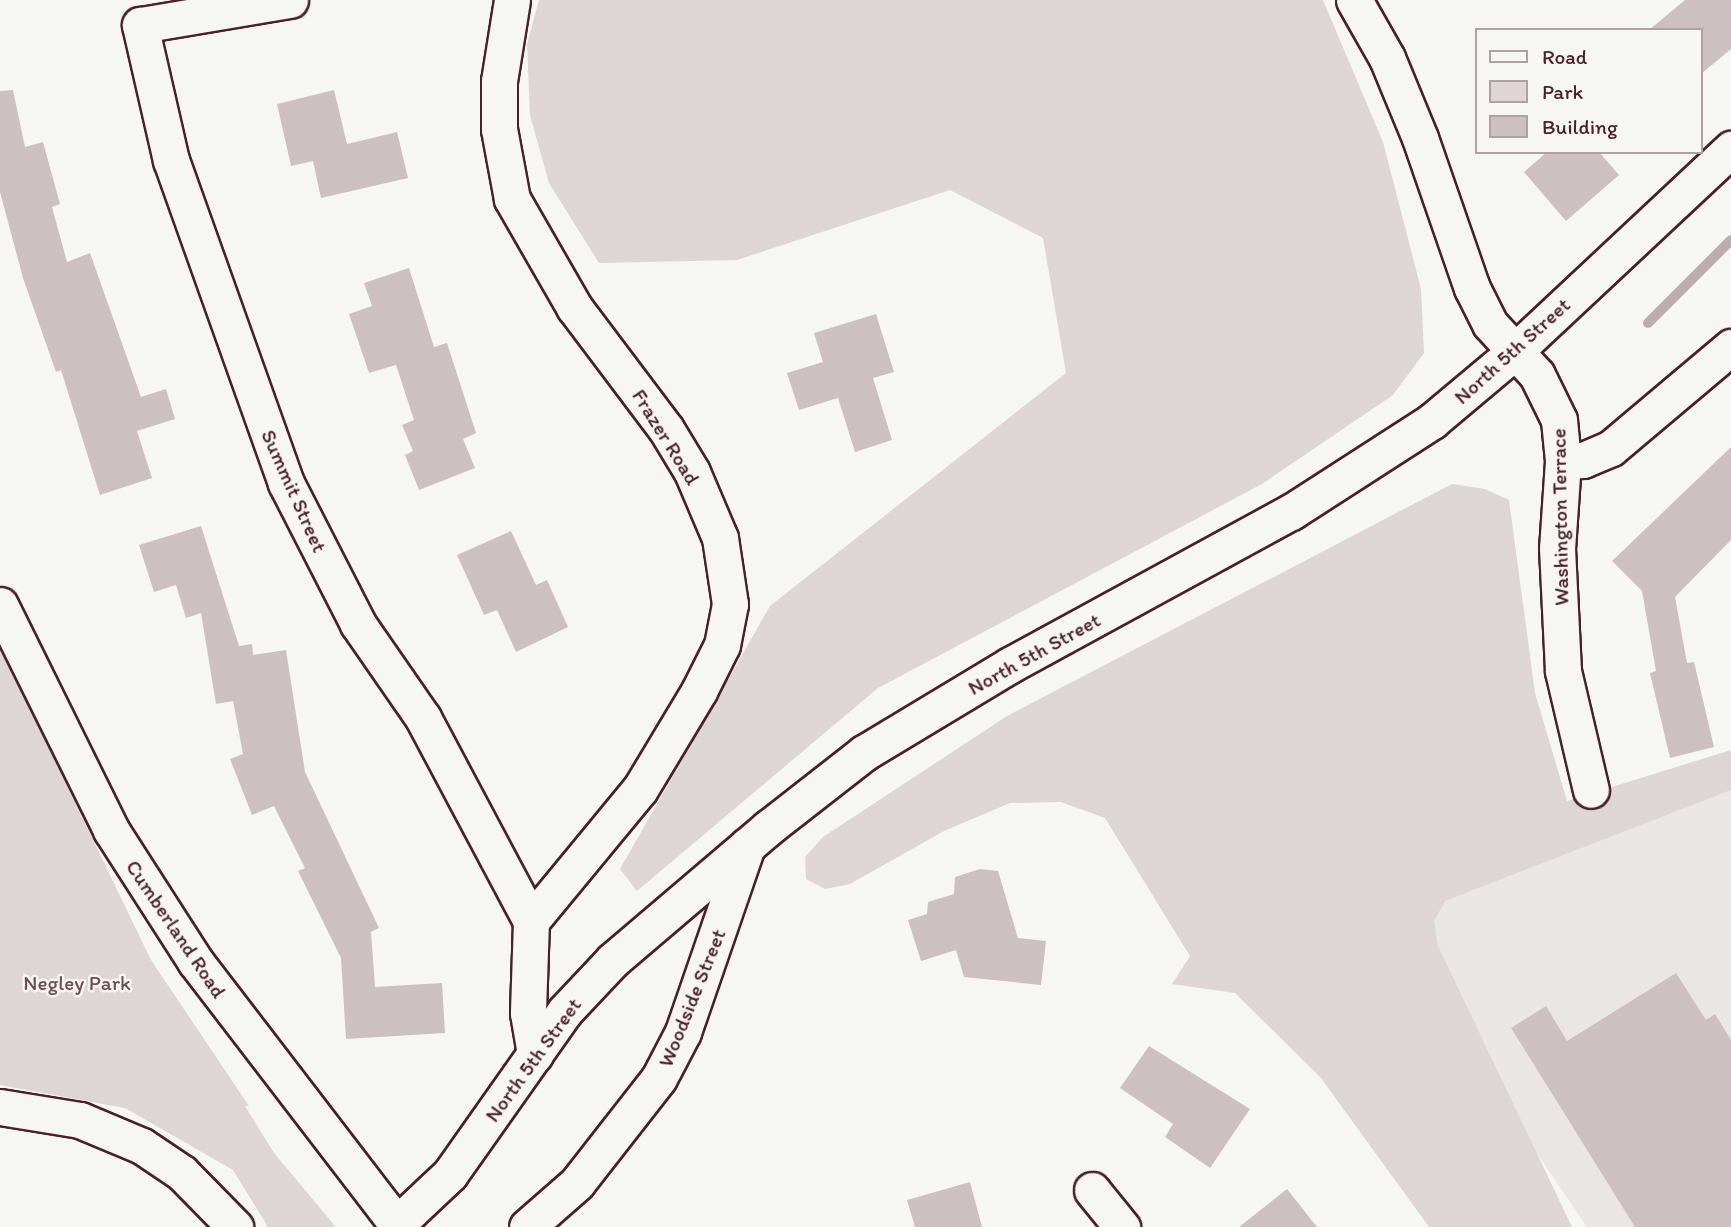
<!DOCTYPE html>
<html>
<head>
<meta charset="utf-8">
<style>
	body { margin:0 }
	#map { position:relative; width:1731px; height:1227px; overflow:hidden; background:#f6f6f2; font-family:Itim,sans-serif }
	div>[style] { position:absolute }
	.built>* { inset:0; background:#e9e6e3 }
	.green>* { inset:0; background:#ddd6d5 }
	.stream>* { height:10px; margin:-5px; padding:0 5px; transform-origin:5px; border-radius:5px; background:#bbadae }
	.building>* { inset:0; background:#ccc1c0 }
	.roads { filter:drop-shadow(2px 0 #4a1f2b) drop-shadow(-2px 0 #4a1f2b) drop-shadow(0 2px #4a1f2b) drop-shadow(0 -2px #4a1f2b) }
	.street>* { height:35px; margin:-17.5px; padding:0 17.5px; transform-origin:17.5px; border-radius:17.5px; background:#f6f6f2 }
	span { translate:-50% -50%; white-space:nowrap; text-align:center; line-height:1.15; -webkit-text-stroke:5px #f6f6f2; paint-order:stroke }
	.street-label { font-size:21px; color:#4a1f2b }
	.park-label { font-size:21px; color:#6f4d56 }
	.legend { position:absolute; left:1475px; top:28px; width:228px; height:126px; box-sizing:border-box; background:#f6f6f2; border:2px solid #b1a0a2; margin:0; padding:9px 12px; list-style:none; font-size:21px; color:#4a1f2b }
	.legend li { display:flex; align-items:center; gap:14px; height:35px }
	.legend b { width:35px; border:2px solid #b1a0a2 }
</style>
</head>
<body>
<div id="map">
	<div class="built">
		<i style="clip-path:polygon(1731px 769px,1731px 1227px,1587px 1227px,1379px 922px)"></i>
	</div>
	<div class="green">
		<i style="clip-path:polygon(539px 0,1323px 0,1383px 142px,1421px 289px,1424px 353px,1393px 395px,1262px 484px,878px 688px,637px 891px,620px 869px,770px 606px,1066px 373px,1043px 238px,950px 190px,737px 260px,599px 263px,549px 183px,530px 115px,527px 44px)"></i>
		<i style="clip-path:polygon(1452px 484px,1485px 489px,1509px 500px,1535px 693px,1567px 801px,1731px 750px,1731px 790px,1445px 901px,1434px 921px,1438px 946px,1572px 1227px,1429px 1227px,1321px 1078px,1235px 993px,1172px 984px,1190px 956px,1105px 818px,1061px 802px,1010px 803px,944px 831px,850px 884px,825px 889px,806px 879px,805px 857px,823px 837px,1007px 716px)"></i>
		<i style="clip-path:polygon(0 647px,151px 960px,249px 1106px,245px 1106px,274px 1153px,336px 1227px,268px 1227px,233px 1170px,125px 1108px,0 1085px)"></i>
	</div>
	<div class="stream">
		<i style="left:1648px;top:323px;width:117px;rotate:-45deg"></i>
	</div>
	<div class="building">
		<i style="clip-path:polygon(1685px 0,1731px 0,1731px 49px,1701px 74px,1701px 30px,1649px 30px)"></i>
		<i style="clip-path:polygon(13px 90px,25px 147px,43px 142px,60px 204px,52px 207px,67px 262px,90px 253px,141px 397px,166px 389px,175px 419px,137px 431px,152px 478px,100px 495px,61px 370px,56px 372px,23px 278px,0 192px,0 91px)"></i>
		<i style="clip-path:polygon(334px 90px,347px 144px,397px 132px,408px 178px,321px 198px,313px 161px,291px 166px,277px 104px)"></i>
		<i style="clip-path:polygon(1547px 152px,1599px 152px,1619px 175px,1566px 221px,1524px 172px)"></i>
		<i style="clip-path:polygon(409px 268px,434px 347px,447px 343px,476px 433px,463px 439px,475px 468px,419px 490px,405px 455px,413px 451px,402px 425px,414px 420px,396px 365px,369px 373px,349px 314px,372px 306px,364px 283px)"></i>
		<i style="clip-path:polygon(876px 314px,894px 372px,873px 378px,892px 440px,855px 452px,838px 398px,799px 410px,787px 373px,823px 362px,814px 333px)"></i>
		<i style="clip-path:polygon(1731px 447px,1731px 540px,1675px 597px,1687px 663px,1694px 662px,1714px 747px,1670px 758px,1650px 673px,1656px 671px,1642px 591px,1612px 561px)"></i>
		<i style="clip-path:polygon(201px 526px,239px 646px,252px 644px,253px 655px,286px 650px,305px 772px,379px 928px,371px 932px,375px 987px,442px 983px,445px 1033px,346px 1039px,341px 958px,298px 871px,305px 868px,274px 806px,252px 815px,230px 759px,243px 754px,233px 701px,216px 704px,201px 613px,186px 618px,176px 585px,154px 592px,139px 545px)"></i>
		<i style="clip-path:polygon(511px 531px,536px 585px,547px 580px,568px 627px,516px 652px,497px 610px,484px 615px,457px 555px)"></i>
		<i style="clip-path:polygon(980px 869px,998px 871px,1018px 938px,1046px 941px,1041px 985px,964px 977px,956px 950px,921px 961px,908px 920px,927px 914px,928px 902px,954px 894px,955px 877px)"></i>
		<i style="clip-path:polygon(1676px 973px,1706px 1020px,1715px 1014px,1731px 1040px,1731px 1227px,1635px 1227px,1511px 1028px,1546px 1006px,1567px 1041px)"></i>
		<i style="clip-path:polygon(1149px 1046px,1250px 1109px,1210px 1168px,1165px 1137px,1173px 1124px,1120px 1088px)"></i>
		<i style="clip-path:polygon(970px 1182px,982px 1227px,915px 1227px,907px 1200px)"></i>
		<i style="clip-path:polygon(1287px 1189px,1317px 1227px,1239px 1227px)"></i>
	</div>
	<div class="roads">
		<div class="street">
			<i style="left:290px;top:0;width:152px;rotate:170.5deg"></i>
			<i style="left:140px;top:25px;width:139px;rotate:77.1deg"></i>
			<i style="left:171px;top:160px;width:343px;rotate:70.4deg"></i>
			<i style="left:286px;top:483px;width:158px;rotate:62.9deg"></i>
			<i style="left:358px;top:624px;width:114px;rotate:55.3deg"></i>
			<i style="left:423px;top:718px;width:230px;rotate:62deg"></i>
			<i style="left:512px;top:0;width:82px;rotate:99.1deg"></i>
			<i style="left:499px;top:81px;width:48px;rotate:90deg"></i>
			<i style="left:499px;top:129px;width:71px;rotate:79.5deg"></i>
			<i style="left:512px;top:199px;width:125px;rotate:60.1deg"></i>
			<i style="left:574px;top:307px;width:153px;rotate:53deg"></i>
			<i style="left:666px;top:429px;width:50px;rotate:58.8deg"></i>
			<i style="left:692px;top:472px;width:72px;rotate:67deg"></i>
			<i style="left:720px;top:538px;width:67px;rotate:81.4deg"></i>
			<i style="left:730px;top:604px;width:42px;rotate:101deg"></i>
			<i style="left:722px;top:645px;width:51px;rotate:116.6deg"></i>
			<i style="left:699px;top:691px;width:114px;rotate:121deg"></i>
			<i style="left:640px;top:789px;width:171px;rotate:129.5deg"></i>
			<i style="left:531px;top:921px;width:92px;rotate:91.9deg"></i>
			<i style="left:528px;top:1013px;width:42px;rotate:80.3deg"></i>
			<i style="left:1354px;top:0;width:67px;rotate:60.4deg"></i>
			<i style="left:1387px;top:58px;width:87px;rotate:67.6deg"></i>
			<i style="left:1420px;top:138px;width:159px;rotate:70.9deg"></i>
			<i style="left:1472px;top:288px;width:40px;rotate:63.4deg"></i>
			<i style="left:1490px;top:324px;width:69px;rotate:47.3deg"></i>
			<i style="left:1537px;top:375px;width:50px;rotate:63.9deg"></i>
			<i style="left:1559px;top:420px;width:41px;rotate:84.4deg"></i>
			<i style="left:1563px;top:461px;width:87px;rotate:93.9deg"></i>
			<i style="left:1557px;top:548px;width:123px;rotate:87.2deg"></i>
			<i style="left:1563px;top:671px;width:122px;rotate:76.8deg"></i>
			<i style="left:1563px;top:461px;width:20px;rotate:-3deg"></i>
			<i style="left:1583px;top:460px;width:30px;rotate:-23deg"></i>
			<i style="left:1611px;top:448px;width:157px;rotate:-40.1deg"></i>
			<i style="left:0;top:605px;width:251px;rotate:63.7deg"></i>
			<i style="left:111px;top:830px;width:156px;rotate:57.3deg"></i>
			<i style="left:195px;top:961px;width:335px;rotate:52.5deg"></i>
			<i style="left:0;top:1107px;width:81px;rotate:9.2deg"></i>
			<i style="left:80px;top:1120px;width:67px;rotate:22.8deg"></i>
			<i style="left:142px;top:1146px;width:48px;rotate:34deg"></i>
			<i style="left:182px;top:1173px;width:76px;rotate:45.5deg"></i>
			<i style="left:1092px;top:1190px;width:48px;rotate:51deg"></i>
			<i style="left:397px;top:1224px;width:73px;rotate:-43.3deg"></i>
			<i style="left:450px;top:1174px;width:199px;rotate:-54.8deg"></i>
			<i style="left:565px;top:1011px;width:70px;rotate:-46.7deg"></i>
			<i style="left:613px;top:960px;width:204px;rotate:-40.4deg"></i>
			<i style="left:768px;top:828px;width:122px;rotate:-38deg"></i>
			<i style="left:864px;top:753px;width:170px;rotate:-31.1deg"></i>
			<i style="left:1010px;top:665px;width:320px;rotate:-28.6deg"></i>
			<i style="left:1291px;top:512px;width:168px;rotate:-32.8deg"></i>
			<i style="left:1432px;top:421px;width:106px;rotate:-40deg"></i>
			<i style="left:1513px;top:353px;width:299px;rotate:-43.1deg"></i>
			<i style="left:527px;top:1227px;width:67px;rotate:-41.3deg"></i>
			<i style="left:577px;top:1183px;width:133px;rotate:-52deg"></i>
			<i style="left:659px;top:1078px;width:52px;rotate:-62.4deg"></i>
			<i style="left:683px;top:1032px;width:197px;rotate:-71deg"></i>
		</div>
	</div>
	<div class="street-label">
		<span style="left:1512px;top:351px;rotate:-42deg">North 5th Street</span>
		<span style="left:666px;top:437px;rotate:58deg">Frazer Road</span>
		<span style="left:294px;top:491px;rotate:66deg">Summit Street</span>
		<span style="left:1560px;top:517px;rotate:-91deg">Washington Terrace</span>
		<span style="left:1034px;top:654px;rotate:-29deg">North 5th Street</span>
		<span style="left:176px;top:929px;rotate:56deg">Cumberland Road</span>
		<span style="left:692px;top:998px;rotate:-68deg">Woodside Street</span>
		<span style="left:533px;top:1060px;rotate:-54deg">North 5th Street</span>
	</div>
	<div class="park-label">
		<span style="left:77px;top:983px">Negley Park</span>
	</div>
	<ul class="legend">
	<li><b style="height:9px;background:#f6f6f2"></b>Road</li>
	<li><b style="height:19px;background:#ddd6d5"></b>Park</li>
	<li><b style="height:19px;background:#ccc1c0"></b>Building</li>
	</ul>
</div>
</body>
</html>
